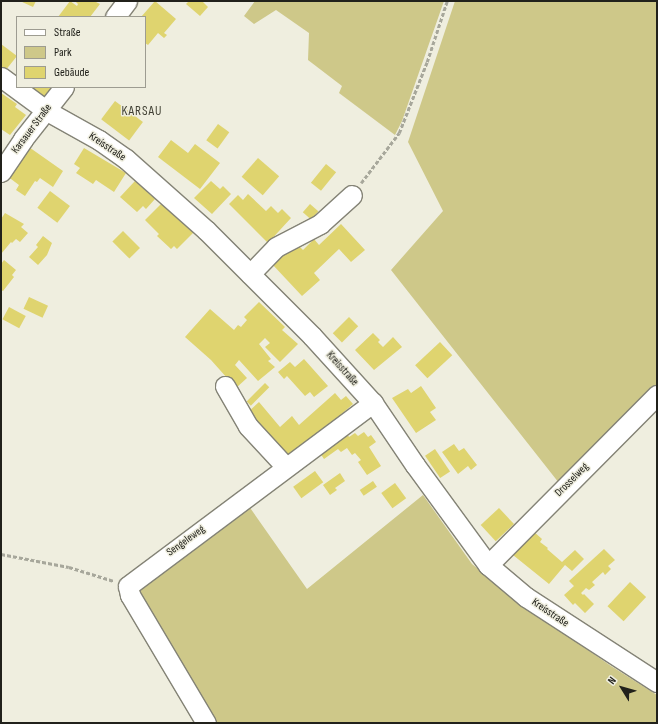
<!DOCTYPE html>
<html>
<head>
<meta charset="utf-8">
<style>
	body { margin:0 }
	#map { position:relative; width:658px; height:724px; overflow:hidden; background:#efeedf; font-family:"Sofia Sans Condensed",sans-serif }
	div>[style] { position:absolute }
	.green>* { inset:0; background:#cec889 }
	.building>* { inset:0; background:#dfd46f; transform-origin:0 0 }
	.path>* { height:2.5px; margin-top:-1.25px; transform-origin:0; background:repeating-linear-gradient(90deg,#a7a79b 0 4px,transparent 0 6px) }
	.roads { filter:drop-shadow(1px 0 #848376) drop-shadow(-1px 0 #848376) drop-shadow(0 1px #848376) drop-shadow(0 -1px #848376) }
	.minor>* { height:19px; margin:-9.5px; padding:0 9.5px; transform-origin:9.5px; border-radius:9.5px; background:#fff }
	span { translate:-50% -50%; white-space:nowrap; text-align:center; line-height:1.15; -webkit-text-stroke:3px #efeedf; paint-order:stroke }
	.street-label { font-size:11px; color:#21211b }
	.quarter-label { font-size:13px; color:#414034; letter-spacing:1px }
	.frame { position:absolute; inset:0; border:2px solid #21211b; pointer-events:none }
	.legend { position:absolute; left:16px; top:16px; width:130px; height:72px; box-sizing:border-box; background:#efeedf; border:1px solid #9d9c91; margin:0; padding:5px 7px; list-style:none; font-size:12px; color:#21211b }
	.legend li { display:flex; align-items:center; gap:8px; height:20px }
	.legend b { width:20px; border:1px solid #9d9c91 }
	.north { position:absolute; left:602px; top:668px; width:40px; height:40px; -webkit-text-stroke:3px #efeedf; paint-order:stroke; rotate:307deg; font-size:11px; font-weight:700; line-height:16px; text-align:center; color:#21211b }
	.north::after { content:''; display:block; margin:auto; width:14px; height:18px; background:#21211b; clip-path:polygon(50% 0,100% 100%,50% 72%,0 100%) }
</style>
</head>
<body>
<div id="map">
	<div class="green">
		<i style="clip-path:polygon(255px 1px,444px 1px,402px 121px,395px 135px,339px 93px,342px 86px,308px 60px,309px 33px,276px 10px,254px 24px,244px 16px)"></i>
		<i style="clip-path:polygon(455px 1px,657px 1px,657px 388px,559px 483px,391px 270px,443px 211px,408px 142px)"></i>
		<i style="clip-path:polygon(423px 495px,472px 564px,516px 600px,611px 666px,657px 695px,657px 723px,210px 723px,136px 599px,137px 585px,246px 502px,307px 589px)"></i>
	</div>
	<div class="building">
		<i style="clip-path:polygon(20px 1px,36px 1px,33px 7px)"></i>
		<i style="clip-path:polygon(70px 1px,77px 6px,78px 4px,75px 1px,94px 1px,100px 4px,90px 17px,58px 17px)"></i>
		<i style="clip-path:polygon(155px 1px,176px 19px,164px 33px,167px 35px,164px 38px,158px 33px,148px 45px,145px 43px,145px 17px,141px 17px)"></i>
		<i style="clip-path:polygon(189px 1px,202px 1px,208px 7px,200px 16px,186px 4px)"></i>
		<i style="clip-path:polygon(1px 44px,17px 56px,5px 71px,1px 68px)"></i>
		<i style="clip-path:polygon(25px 87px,54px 87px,44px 101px)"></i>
		<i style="clip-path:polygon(1px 93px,17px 104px,15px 107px,26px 115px,10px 135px,1px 129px)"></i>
		<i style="left:115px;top:101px;width:35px;height:23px;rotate:37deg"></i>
		<i style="left:218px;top:124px;width:14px;height:20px;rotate:36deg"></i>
		<i style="clip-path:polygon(171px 140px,188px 153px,195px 144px,220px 163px,200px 189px,158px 157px)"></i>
		<i style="clip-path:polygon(26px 145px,63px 171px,53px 187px,40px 178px,37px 182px,35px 181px,25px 196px,16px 190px,19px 185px,7px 176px)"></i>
		<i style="clip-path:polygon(84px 148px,126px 173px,114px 192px,96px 180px,93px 184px,76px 173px,80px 168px,74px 164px)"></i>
		<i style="left:258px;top:158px;width:28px;height:25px;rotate:41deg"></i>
		<i style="left:326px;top:164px;width:13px;height:24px;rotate:39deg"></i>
		<i style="clip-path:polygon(135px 181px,155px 199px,146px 209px,143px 206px,137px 212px,120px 197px)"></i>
		<i style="clip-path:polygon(211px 181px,220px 189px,223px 186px,231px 194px,212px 214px,194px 198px)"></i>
		<i style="left:50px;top:191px;width:25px;height:21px;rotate:37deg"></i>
		<i style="clip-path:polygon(248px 194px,266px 211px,271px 206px,278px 213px,282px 209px,291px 218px,268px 243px,229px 204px,238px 195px,243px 200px)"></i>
		<i style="clip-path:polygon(163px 202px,194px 232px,177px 249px,174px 246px,171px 249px,157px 236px,159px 234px,145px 220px)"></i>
		<i style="left:310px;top:204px;width:11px;height:11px;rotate:41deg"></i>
		<i style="clip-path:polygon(5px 213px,24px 224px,21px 227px,28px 233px,20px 242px,16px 239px,12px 243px,11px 242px,1px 254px,1px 219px)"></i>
		<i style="clip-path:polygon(341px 224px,365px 250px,351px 262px,339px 249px,314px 273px,320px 280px,302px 296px,272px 264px,291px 246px,297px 244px,303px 250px,314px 239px,319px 245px)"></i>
		<i style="left:123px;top:231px;width:24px;height:15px;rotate:45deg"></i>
		<i style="clip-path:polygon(43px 236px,52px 243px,47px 255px,38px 265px,29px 257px,38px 247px,36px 245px)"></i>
		<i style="clip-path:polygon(4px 260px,16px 270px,12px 275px,14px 277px,3px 291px,1px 290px,1px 264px)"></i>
		<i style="left:29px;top:297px;width:21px;height:13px;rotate:25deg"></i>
		<i style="clip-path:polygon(259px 302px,285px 327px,282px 330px,298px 344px,280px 362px,265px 347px,270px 343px,265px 338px,259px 344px,271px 359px,268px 361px,275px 367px,258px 381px,239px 360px,235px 365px,247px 378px,236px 388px,211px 360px,185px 337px,210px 309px,234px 330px,238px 325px,241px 327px,247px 320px,244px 317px)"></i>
		<i style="left:9px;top:307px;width:19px;height:14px;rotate:28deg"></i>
		<i style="left:349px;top:317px;width:13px;height:23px;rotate:45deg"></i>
		<i style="clip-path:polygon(373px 333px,380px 340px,378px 342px,383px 347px,393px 337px,402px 347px,374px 370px,355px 350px)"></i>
		<i style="left:440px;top:342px;width:18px;height:34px;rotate:47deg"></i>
		<i style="clip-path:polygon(304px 359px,328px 386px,314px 397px,310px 392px,305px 396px,287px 376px,284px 379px,278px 372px,290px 362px,295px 367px)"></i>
		<i style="left:265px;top:383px;width:6px;height:26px;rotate:45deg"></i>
		<i style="clip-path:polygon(421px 386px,436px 408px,430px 412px,436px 420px,416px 433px,392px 398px,408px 389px,411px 393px)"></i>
		<i style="clip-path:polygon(335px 393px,341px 400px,346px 396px,353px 404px,289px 460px,247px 413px,259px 402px,280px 427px,292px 416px,299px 425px)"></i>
		<i style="clip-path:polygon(364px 432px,368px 437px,371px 435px,376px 442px,369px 447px,381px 466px,367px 475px,358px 462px,361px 460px,355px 453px,352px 455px,347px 448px,341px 452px,338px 449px,324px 459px,318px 450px,337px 437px,340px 441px,348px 435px,349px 437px,355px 433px,358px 436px)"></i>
		<i style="clip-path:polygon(454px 444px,459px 451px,464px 448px,477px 465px,471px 470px,468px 466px,458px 474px,442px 452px)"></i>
		<i style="left:435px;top:449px;width:27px;height:12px;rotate:56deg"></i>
		<i style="left:315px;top:471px;width:14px;height:27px;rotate:54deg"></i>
		<i style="clip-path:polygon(340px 473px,345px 481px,335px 488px,337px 490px,330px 495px,323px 485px)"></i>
		<i style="left:373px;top:481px;width:7px;height:16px;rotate:56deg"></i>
		<i style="left:395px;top:483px;width:19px;height:17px;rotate:54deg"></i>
		<i style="left:499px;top:508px;width:22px;height:25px;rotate:47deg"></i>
		<i style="clip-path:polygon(533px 531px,542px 539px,540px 542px,548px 548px,547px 549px,562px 562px,575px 550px,584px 559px,572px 571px,565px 565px,549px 584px,513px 555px)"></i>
		<i style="clip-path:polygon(604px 549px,615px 560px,608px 566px,611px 569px,605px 575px,603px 572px,592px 582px,595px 585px,589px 590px,586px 588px,581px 593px,583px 595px,584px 594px,594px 604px,585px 613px,575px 603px,573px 605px,564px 595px,574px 586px,569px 581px)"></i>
		<i style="left:630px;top:582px;width:22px;height:33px;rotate:43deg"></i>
	</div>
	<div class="path">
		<i style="left:361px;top:183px;width:63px;rotate:-52.8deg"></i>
		<i style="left:399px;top:133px;width:76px;rotate:-68.5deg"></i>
		<i style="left:427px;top:62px;width:64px;rotate:-71.8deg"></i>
		<i style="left:1px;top:554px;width:69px;rotate:10.8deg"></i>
		<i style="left:69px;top:567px;width:47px;rotate:17.3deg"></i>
	</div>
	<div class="roads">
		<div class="minor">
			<i style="left:115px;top:17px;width:20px;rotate:-53deg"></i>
			<i style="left:1px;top:77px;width:57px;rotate:36.5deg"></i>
			<i style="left:47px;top:111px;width:60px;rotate:29.1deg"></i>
			<i style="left:99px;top:140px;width:33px;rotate:35deg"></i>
			<i style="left:126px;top:159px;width:107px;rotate:41.6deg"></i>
			<i style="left:206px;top:230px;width:150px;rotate:45deg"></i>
			<i style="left:312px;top:336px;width:91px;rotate:47.7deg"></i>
			<i style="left:373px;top:403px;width:75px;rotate:55.9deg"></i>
			<i style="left:415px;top:465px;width:124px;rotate:53.9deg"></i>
			<i style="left:488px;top:565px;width:50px;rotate:40.1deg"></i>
			<i style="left:526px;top:597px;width:156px;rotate:33deg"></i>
			<i style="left:1px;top:172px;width:40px;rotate:-56deg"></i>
			<i style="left:23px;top:139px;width:66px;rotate:-51.7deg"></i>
			<i style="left:250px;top:274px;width:37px;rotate:-46deg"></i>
			<i style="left:276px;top:247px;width:50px;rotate:-27.6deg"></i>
			<i style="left:320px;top:224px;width:43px;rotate:-42.2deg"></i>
			<i style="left:225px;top:386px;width:46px;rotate:60.1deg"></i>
			<i style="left:248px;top:426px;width:56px;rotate:47.2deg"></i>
			<i style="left:488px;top:565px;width:240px;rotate:-45.2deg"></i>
			<i style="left:206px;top:723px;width:149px;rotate:-120.7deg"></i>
			<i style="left:130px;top:595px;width:9px;rotate:-103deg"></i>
			<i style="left:128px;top:586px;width:306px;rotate:-36.8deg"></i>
		</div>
	</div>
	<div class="street-label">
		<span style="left:32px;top:129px;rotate:-53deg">Karsauer Straße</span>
		<span style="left:107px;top:147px;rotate:34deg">Kreisstraße</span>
		<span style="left:342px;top:369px;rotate:48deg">Kreisstraße</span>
		<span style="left:572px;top:480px;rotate:-45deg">Drosselweg</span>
		<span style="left:186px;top:541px;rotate:-36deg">Sengeleweg</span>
		<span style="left:550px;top:613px;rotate:34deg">Kreisstraße</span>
	</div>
	<div class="quarter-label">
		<span style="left:142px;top:111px">KARSAU</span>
	</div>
	<div class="frame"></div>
	<ul class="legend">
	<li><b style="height:5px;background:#fff"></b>Straße</li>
	<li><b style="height:11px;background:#cec889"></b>Park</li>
	<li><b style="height:11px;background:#dfd46f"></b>Gebäude</li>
	</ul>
	<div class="north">N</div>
</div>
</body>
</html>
